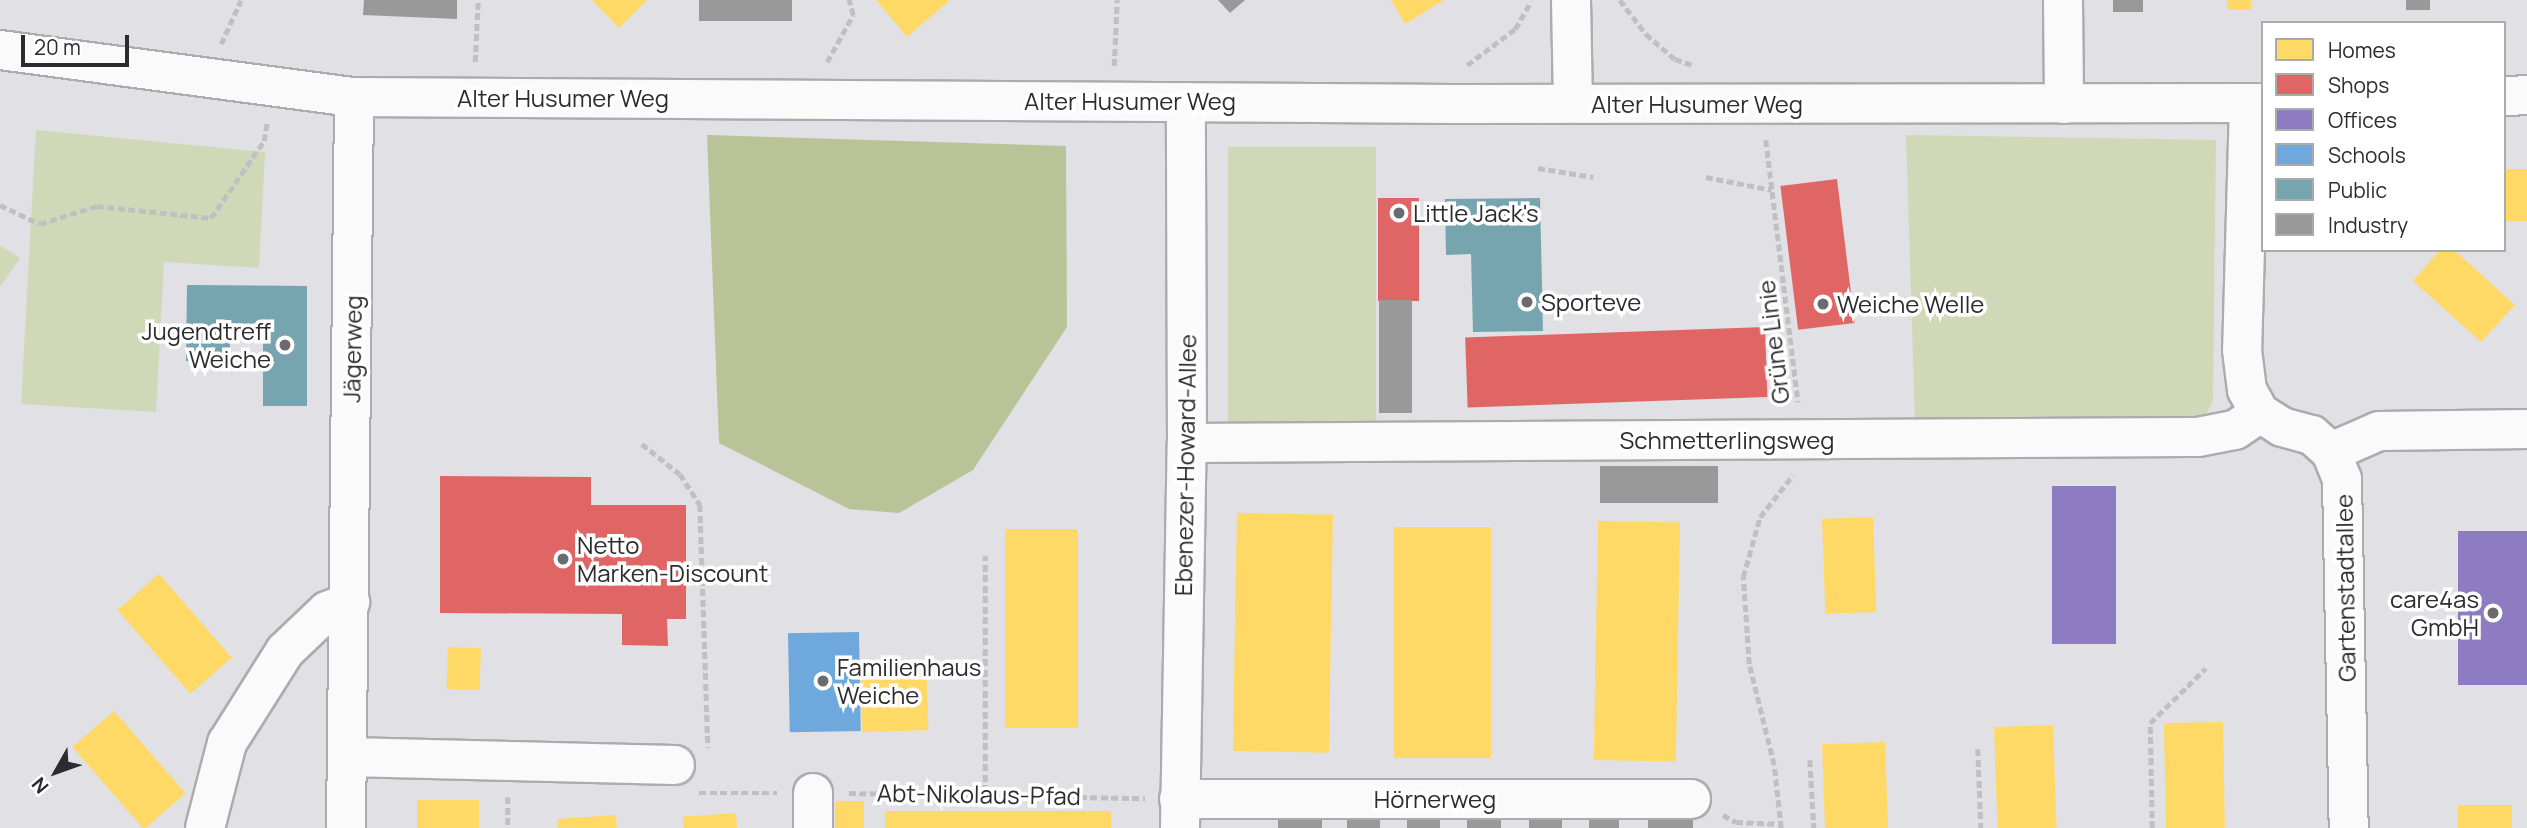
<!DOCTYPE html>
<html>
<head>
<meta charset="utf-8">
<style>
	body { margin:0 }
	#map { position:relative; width:2527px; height:828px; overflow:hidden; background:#e0e0e5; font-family:Manrope,sans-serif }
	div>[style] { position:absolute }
	.green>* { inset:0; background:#cfd9b7; transform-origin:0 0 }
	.forest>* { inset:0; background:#b8c497 }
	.homes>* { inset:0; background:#ffd966; transform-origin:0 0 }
	.shops>* { inset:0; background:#e06666; transform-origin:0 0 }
	.offices>* { inset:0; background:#8e7cc3; transform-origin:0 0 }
	.schools>* { inset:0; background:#6fa8dc; transform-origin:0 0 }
	.public>* { inset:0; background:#76a5af }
	.industry>* { inset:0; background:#999; transform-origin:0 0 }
	.path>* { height:4.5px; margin-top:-2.25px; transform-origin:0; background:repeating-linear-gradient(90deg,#c0c0c1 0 7px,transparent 0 10.5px) }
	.roads { filter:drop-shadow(2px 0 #acacb0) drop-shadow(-2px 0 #acacb0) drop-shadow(0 2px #acacb0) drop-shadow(0 -2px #acacb0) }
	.minor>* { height:38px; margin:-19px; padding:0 19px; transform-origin:19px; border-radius:19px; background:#fafafb }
	.dots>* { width:19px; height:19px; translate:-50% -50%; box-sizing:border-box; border:4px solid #fff; border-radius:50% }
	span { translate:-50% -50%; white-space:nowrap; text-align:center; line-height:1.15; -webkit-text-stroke:7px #fff; paint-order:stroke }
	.street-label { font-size:24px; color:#2c2c2f }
	.poi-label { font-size:24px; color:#2c2c2f }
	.left { translate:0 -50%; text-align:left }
	.right { translate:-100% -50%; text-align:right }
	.legend { position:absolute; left:2261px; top:21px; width:245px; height:231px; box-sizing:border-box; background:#fff; border:2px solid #ababac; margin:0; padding:9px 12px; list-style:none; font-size:21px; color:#2c2c2f }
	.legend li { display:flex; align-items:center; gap:14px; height:35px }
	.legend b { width:35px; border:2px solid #ababac }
	.north { position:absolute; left:21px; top:737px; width:70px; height:70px; -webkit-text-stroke:5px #fff; paint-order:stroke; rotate:230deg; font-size:19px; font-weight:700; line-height:28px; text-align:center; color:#2c2c2f }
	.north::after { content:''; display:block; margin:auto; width:24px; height:32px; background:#2c2c2f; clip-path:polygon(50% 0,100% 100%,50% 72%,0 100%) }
	.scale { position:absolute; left:21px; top:35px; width:108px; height:32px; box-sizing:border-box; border:4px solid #2c2c2f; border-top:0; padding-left:9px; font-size:21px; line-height:24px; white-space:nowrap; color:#2c2c2f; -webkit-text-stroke:5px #fff; paint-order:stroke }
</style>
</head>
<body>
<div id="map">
	<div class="green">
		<i style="clip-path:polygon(36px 130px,265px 152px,259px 268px,164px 262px,156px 412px,21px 404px)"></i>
		<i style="clip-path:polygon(1906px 135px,2216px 140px,2213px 401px,2204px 418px,1915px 421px)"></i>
		<i style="left:1228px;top:147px;width:148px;height:280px"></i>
		<i style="clip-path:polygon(0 245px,20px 258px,0 287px)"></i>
	</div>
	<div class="forest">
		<i style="clip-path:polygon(707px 135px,1066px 146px,1067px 327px,973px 470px,899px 513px,849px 509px,719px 443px)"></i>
	</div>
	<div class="homes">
		<i style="clip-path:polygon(592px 0,647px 0,619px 28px)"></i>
		<i style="clip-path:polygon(876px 0,950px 0,907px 37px)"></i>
		<i style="clip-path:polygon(1391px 0,1444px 0,1405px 24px)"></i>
		<i style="left:2227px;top:0;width:24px;height:10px"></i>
		<i style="left:2527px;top:169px;width:52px;height:23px;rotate:90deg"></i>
		<i style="clip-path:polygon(2440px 250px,2454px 250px,2515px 305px,2481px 342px,2413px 281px)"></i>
		<i style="left:1237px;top:513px;width:96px;height:238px;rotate:1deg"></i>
		<i style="left:1873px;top:517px;width:95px;height:51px;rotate:88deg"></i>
		<i style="left:1598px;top:521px;width:82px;height:239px;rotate:1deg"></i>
		<i style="left:1491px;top:527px;width:231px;height:97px;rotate:90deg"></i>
		<i style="left:1005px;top:529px;width:73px;height:199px"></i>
		<i style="left:159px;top:574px;width:111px;height:55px;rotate:49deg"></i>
		<i style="left:448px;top:647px;width:33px;height:42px;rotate:2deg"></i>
		<i style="left:926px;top:662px;width:68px;height:66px;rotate:88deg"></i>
		<i style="left:114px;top:711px;width:109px;height:55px;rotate:49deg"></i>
		<i style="left:2223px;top:722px;width:106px;height:59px;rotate:89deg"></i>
		<i style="left:2053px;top:725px;width:103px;height:59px;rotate:88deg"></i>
		<i style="left:1885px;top:742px;width:86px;height:63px;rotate:88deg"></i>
		<i style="left:479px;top:800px;width:28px;height:62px;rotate:90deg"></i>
		<i style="left:835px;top:801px;width:29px;height:27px"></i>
		<i style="left:2458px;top:805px;width:54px;height:23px"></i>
		<i style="left:1111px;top:811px;width:17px;height:226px;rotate:90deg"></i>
		<i style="left:736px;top:813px;width:15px;height:53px;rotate:86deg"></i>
		<i style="left:616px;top:815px;width:13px;height:59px;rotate:86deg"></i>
	</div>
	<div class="shops">
		<i style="left:1837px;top:179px;width:145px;height:57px;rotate:83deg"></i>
		<i style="left:1378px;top:198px;width:41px;height:103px"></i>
		<i style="left:1765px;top:327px;width:70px;height:300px;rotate:88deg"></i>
		<i style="clip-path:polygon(440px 476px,591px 477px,591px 505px,686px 505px,686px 619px,667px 619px,668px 646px,622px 645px,622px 614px,440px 613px)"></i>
	</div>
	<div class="offices">
		<i style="left:2052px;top:486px;width:64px;height:158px"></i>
		<i style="left:2458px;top:531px;width:69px;height:154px"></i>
	</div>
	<div class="schools">
		<i style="left:859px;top:632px;width:99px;height:71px;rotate:89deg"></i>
	</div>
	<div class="public">
		<i style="clip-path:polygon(1540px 198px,1543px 331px,1473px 332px,1471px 254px,1446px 255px,1445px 199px)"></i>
		<i style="clip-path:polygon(187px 285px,307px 286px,307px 406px,263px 406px,263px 328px,230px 327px,230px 362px,186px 361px)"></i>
	</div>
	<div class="industry">
		<i style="clip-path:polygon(364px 0,457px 0,457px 19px,363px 15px)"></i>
		<i style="left:699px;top:0;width:93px;height:21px"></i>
		<i style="clip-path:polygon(1218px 0,1245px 0,1230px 13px)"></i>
		<i style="left:2113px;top:0;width:30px;height:12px"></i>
		<i style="left:2406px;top:0;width:24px;height:10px"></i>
		<i style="left:1412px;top:300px;width:113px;height:33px;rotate:90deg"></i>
		<i style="left:1718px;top:466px;width:37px;height:118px;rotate:90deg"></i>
		<i style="left:1278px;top:818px;width:44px;height:10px"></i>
		<i style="left:1347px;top:818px;width:33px;height:10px"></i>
		<i style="left:1407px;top:818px;width:33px;height:10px"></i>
		<i style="left:1467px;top:818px;width:34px;height:10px"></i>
		<i style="left:1529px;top:818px;width:33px;height:10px"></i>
		<i style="left:1589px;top:819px;width:30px;height:9px"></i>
		<i style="left:1648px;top:819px;width:45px;height:9px"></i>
	</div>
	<div class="path">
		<i style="left:1620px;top:0;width:43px;rotate:52.6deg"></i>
		<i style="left:1646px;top:34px;width:38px;rotate:41deg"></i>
		<i style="left:1675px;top:59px;width:18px;rotate:19deg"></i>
		<i style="left:221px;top:44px;width:48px;rotate:-65.6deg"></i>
		<i style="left:475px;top:62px;width:62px;rotate:-87.2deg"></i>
		<i style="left:827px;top:62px;width:54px;rotate:-61deg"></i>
		<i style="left:853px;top:15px;width:16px;rotate:-105deg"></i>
		<i style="left:1467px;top:65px;width:60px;rotate:-36.9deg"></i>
		<i style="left:1515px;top:29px;width:32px;rotate:-60deg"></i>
		<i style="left:1114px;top:66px;width:66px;rotate:-87.4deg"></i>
		<i style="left:1766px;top:140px;width:264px;rotate:83deg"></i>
		<i style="left:1538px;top:168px;width:56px;rotate:9.3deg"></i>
		<i style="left:1706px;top:177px;width:67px;rotate:11.1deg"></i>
		<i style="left:0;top:205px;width:44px;rotate:25.4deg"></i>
		<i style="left:40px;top:224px;width:60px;rotate:-17.5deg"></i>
		<i style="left:97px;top:206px;width:115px;rotate:6deg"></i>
		<i style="left:211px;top:218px;width:93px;rotate:-55.5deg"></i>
		<i style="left:264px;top:141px;width:19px;rotate:-81deg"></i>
		<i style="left:642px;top:444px;width:48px;rotate:38.3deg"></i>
		<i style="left:680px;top:474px;width:37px;rotate:57deg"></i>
		<i style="left:700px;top:505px;width:243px;rotate:88.1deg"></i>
		<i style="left:1978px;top:749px;width:79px;rotate:87.8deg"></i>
		<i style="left:1810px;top:760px;width:68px;rotate:86.6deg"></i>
		<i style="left:985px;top:792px;width:236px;rotate:-90deg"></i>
		<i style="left:699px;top:793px;width:78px"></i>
		<i style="left:849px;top:793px;width:296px;rotate:1deg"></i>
		<i style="left:508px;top:797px;width:31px;rotate:90deg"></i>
		<i style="left:1723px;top:815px;width:15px;rotate:28deg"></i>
		<i style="left:1736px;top:822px;width:45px;rotate:2.5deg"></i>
		<i style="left:1781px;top:828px;width:63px;rotate:-96.3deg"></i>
		<i style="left:1774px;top:765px;width:104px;rotate:-103.9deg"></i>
		<i style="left:1749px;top:664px;width:87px;rotate:-93.9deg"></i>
		<i style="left:1743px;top:577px;width:62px;rotate:-74.2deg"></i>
		<i style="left:1760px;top:517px;width:53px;rotate:-51.8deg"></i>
		<i style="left:2152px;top:828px;width:105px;rotate:-91.1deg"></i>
		<i style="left:2150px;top:723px;width:78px;rotate:-44.5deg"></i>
	</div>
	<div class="roads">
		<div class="minor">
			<i style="left:1571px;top:0;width:103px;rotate:88.9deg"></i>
			<i style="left:2063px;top:0;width:104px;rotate:89.4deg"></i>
			<i style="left:0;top:50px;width:357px;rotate:7.6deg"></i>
			<i style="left:354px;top:97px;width:1099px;rotate:0.36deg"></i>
			<i style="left:1453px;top:104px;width:810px;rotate:-0.07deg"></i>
			<i style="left:2504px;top:96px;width:23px;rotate:-2deg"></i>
			<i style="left:2249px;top:104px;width:246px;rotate:91.6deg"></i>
			<i style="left:2242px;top:350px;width:40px;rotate:82.9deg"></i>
			<i style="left:2247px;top:390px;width:26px;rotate:61deg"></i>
			<i style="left:2260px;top:413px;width:26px;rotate:32deg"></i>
			<i style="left:2282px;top:427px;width:31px;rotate:15deg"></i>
			<i style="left:2312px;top:435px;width:25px;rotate:42deg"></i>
			<i style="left:2331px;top:452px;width:29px;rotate:68deg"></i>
			<i style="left:2342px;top:479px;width:349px;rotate:88.9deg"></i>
			<i style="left:1187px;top:443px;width:1011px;rotate:-0.34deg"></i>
			<i style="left:2198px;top:437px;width:38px;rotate:-11deg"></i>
			<i style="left:2235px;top:430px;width:30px;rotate:-34deg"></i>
			<i style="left:2331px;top:452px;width:52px;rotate:-23.6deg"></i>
			<i style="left:2379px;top:431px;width:148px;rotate:-0.8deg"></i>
			<i style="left:347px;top:757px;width:328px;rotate:1.4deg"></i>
			<i style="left:813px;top:793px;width:35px;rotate:90deg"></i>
			<i style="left:1179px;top:799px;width:512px"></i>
			<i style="left:205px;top:828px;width:88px;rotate:-75.5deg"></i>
			<i style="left:227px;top:743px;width:109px;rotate:-57.8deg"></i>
			<i style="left:285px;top:651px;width:58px;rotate:-43.6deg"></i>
			<i style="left:327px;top:611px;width:25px;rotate:-21deg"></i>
			<i style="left:346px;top:828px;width:731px;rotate:-89.37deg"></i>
			<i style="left:1180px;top:828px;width:385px;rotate:-89deg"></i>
			<i style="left:1187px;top:443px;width:341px;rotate:-90.2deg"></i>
		</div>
	</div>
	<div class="dots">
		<i style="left:1399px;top:213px;background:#6b6b6f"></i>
		<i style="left:1527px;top:302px;background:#6b6b6f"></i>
		<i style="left:1823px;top:304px;background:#6b6b6f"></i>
		<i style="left:285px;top:345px;background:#6b6b6f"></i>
		<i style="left:563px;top:559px;background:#6b6b6f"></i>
		<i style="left:2493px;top:613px;background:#6b6b6f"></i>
		<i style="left:823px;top:681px;background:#6b6b6f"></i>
	</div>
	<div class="street-label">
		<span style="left:563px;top:98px">Alter Husumer Weg</span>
		<span style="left:1130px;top:101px">Alter Husumer Weg</span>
		<span style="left:1697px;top:104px">Alter Husumer Weg</span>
		<span style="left:1773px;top:342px;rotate:-97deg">Grüne Linie</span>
		<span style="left:352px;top:349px;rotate:-89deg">Jägerweg</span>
		<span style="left:1727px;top:440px">Schmetterlingsweg</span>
		<span style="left:1185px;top:465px;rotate:-89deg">Ebenezer-Howard-Allee</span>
		<span style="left:2345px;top:588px;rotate:-91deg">Gartenstadtallee</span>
		<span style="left:979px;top:794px;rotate:1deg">Abt-Nikolaus-Pfad</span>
		<span style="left:1435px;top:799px">Hörnerweg</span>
	</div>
	<div class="poi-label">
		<span class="left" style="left:1413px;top:213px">Little Jack's</span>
		<span class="left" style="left:1541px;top:302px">Sporteve</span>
		<span class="left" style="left:1837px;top:304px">Weiche Welle</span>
		<span class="right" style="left:271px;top:345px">Jugendtreff<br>Weiche</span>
		<span class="left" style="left:577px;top:559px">Netto<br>Marken-Discount</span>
		<span class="right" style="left:2479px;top:613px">care4as<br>GmbH</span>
		<span class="left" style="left:837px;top:681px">Familienhaus<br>Weiche</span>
	</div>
	<ul class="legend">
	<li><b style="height:19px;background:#ffd966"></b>Homes</li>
	<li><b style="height:19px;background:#e06666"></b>Shops</li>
	<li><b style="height:19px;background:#8e7cc3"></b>Offices</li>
	<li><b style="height:19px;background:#6fa8dc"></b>Schools</li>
	<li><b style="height:19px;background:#76a5af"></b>Public</li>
	<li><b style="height:19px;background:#999"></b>Industry</li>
	</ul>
	<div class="north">N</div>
	<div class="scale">20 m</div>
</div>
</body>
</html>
